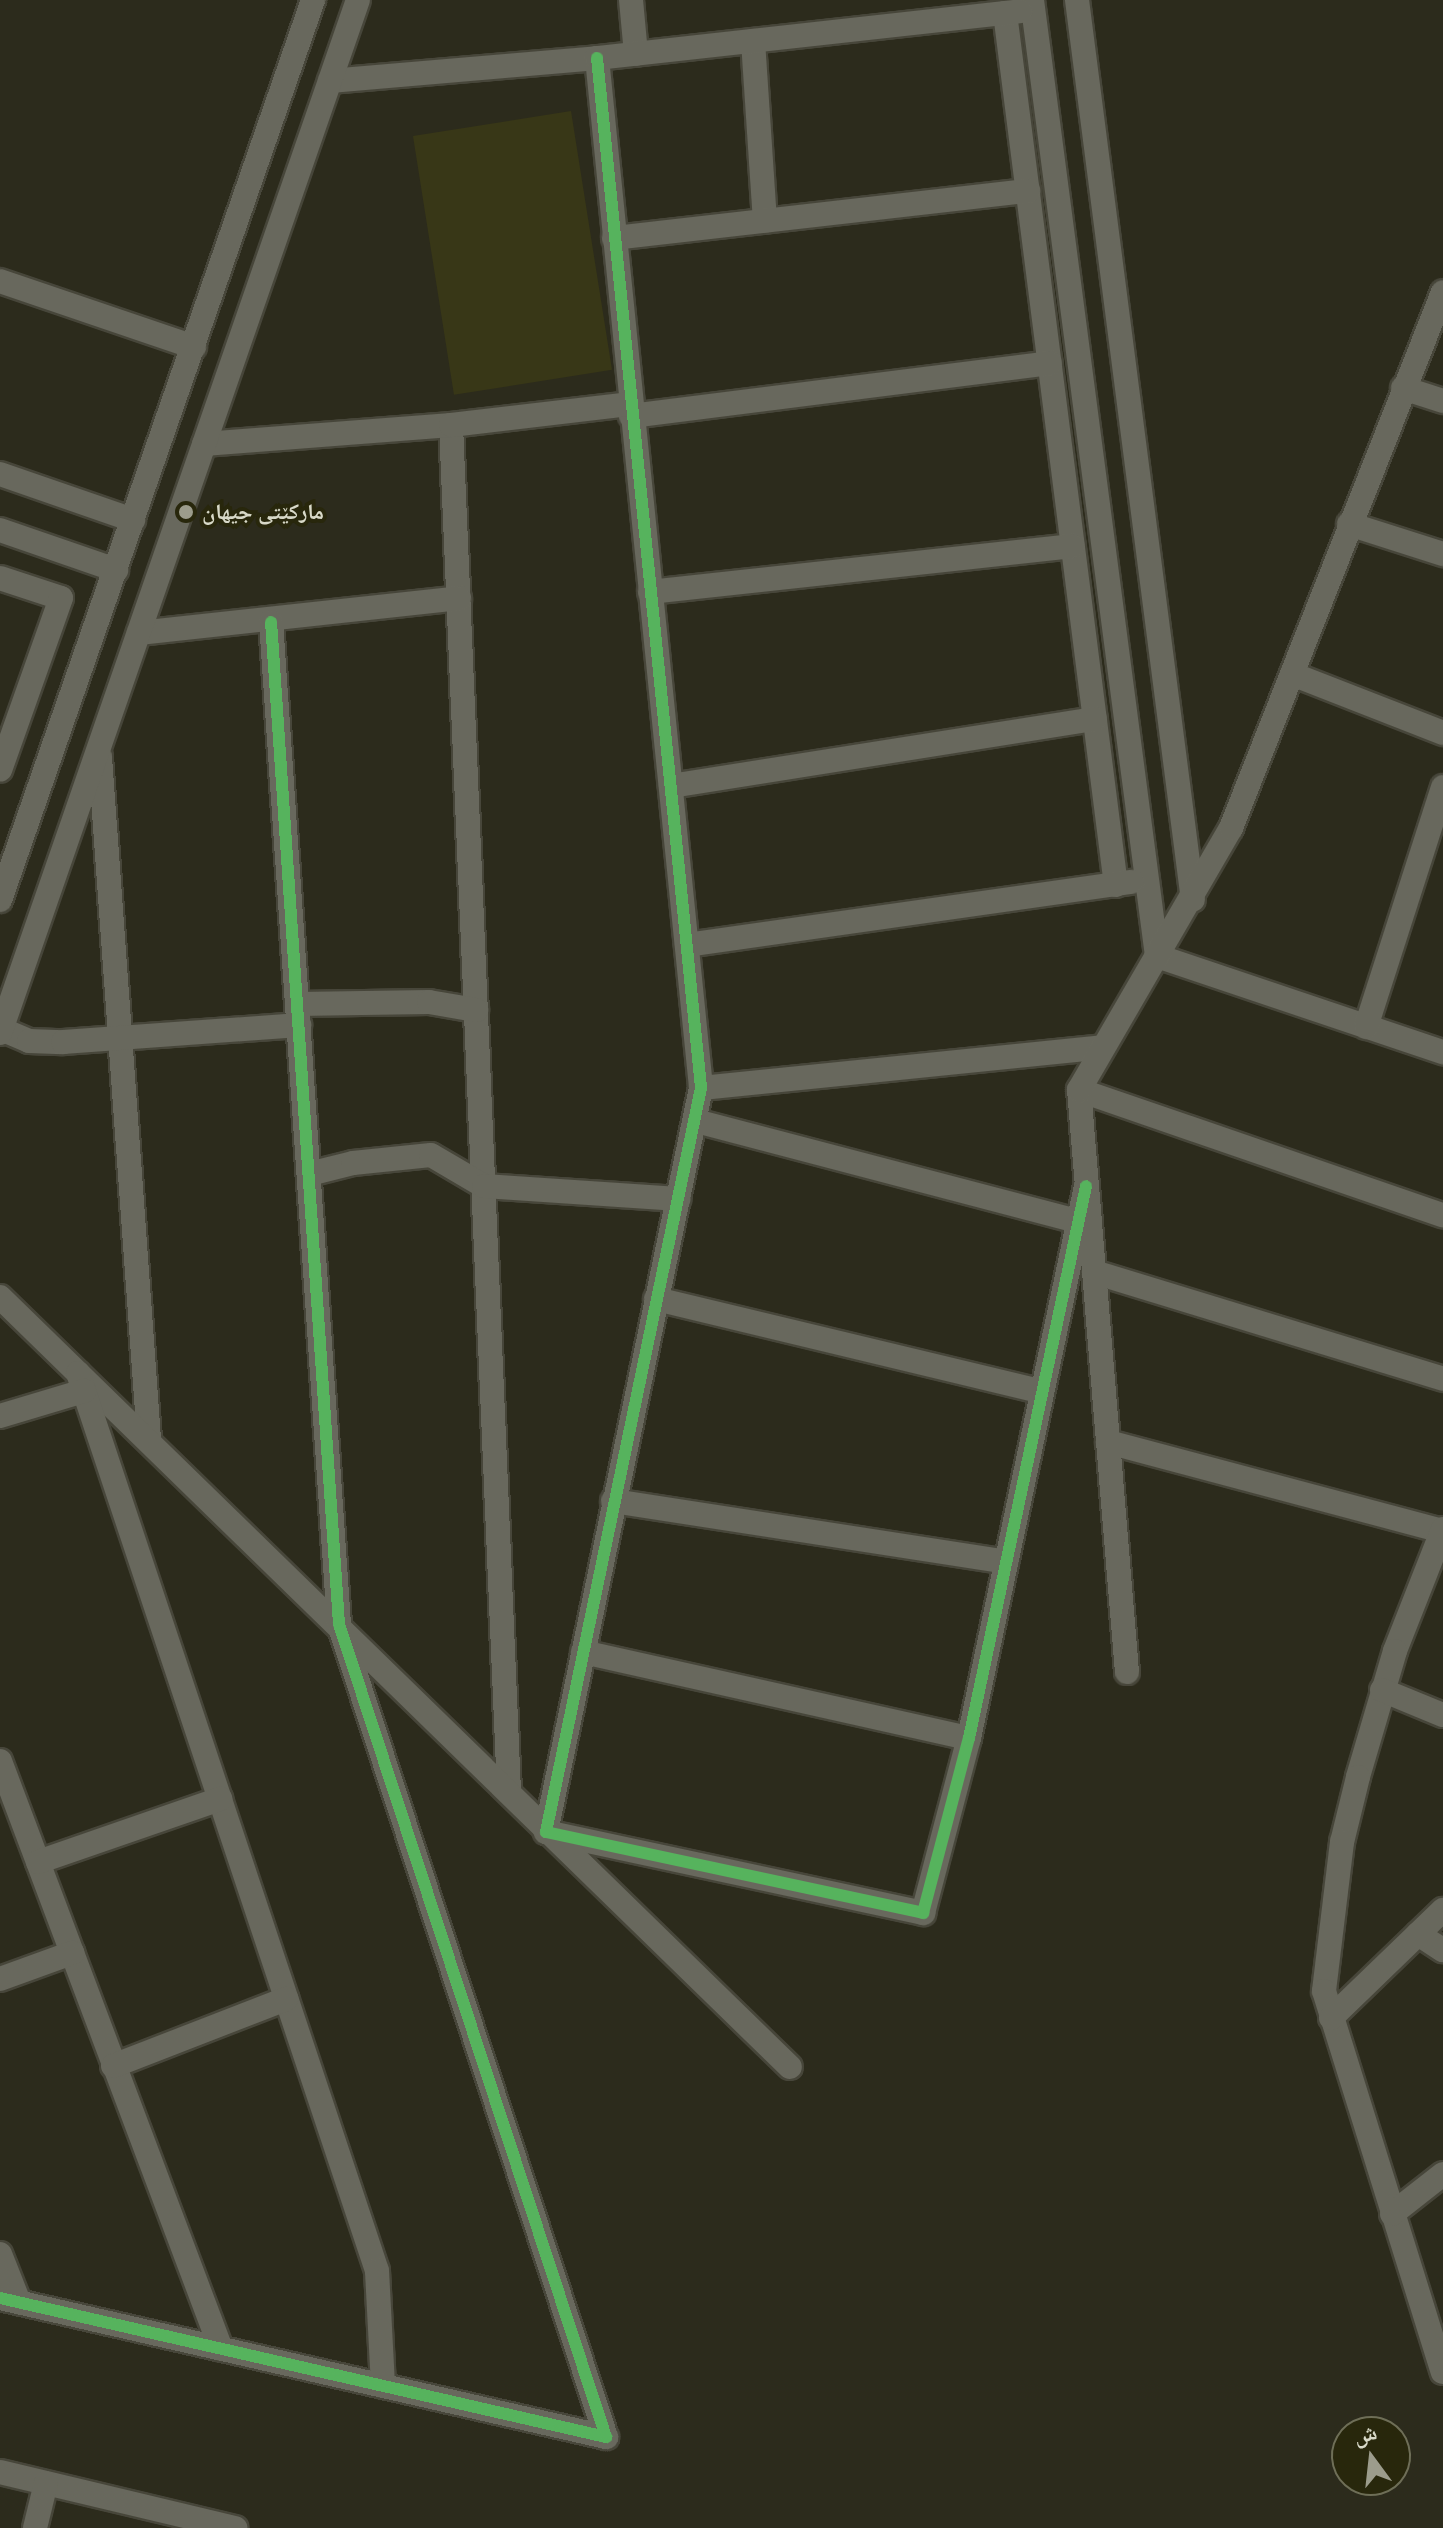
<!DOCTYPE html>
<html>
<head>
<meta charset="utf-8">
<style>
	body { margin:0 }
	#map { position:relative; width:1443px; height:2528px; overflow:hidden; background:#2c2b1c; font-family:"Roboto Serif","Noto Naskh Arabic",serif }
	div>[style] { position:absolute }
	.built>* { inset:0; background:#383717; transform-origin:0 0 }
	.roads { filter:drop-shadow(2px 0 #47463a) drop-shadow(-2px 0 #47463a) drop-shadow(0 2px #47463a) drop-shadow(0 -2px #47463a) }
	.minor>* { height:24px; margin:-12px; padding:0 12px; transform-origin:12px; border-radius:12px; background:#68685d }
	.cycleway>* { height:12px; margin:-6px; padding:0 6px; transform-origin:6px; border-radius:6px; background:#56b35d }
	.dots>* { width:22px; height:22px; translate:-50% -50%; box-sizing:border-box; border:4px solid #28270c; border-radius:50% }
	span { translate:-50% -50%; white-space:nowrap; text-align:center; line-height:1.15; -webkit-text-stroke:8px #28270c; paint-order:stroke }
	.poi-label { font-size:22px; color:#d8d9c8; font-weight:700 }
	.left { translate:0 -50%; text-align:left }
	.north { position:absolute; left:1331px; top:2416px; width:80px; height:80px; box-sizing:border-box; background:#28270c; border:2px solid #6e6e57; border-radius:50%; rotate:345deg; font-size:22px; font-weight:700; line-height:32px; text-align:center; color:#d8d9c8 }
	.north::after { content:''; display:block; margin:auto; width:28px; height:36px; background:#9c9c8c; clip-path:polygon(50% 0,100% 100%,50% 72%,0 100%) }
</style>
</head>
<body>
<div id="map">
	<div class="built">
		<i style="left:571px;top:111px;width:262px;height:160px;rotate:81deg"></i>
	</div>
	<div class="roads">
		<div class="minor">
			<i style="left:631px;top:0;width:54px;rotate:84.7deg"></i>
			<i style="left:1032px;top:0;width:964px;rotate:82.55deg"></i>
			<i style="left:1157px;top:956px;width:302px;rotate:18.6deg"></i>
			<i style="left:1077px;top:0;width:907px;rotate:82.66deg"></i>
			<i style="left:1005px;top:13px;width:879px;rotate:82.75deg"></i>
			<i style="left:753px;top:41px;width:180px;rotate:86.2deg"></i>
			<i style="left:597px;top:58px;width:1035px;rotate:84.23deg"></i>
			<i style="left:701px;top:1088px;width:760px;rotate:101.77deg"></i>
			<i style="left:546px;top:1832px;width:386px;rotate:12.1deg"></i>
			<i style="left:923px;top:1913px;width:181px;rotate:-75.3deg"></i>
			<i style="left:969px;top:1738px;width:564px;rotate:-78.03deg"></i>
			<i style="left:330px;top:81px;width:268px;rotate:-4.9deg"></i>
			<i style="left:597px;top:58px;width:426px;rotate:-6.3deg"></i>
			<i style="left:614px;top:238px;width:417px;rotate:-6.5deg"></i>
			<i style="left:0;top:281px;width:205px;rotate:18.8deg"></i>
			<i style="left:1403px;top:388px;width:42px;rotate:18deg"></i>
			<i style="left:631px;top:416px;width:422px;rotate:-7.2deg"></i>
			<i style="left:451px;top:425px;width:1368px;rotate:87.57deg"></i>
			<i style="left:204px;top:444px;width:248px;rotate:-4.4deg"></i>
			<i style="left:451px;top:425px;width:179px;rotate:-6.7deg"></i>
			<i style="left:0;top:474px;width:141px;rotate:19.1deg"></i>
			<i style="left:1349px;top:524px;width:99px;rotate:17.7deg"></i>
			<i style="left:0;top:530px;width:123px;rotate:19deg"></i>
			<i style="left:0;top:578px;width:64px;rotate:18.2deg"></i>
			<i style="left:61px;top:598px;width:182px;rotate:109.5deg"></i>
			<i style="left:650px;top:592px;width:425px;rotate:-6.2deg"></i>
			<i style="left:139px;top:633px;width:322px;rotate:-6.2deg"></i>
			<i style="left:1292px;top:674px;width:162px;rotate:21.3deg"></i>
			<i style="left:100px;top:757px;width:684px;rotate:85.89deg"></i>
			<i style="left:671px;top:786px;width:429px;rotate:-9deg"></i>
			<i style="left:0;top:900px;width:953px;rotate:-70.82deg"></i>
			<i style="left:687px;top:945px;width:449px;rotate:-8.1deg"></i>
			<i style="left:297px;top:1004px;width:132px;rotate:-0.9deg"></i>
			<i style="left:429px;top:1002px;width:48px;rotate:9.7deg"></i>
			<i style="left:1366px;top:1027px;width:252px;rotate:-72.2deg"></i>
			<i style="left:1px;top:1029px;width:30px;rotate:23deg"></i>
			<i style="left:29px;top:1041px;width:34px;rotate:2deg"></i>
			<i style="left:63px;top:1042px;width:237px;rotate:-4.1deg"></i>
			<i style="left:0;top:1033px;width:1093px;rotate:-70.89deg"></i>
			<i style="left:701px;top:1088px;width:404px;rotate:-5.8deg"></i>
			<i style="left:1079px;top:1090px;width:385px;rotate:19deg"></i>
			<i style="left:696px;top:1121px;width:407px;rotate:14.7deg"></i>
			<i style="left:309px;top:1174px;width:45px;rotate:-14deg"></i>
			<i style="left:353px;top:1163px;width:78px;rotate:-5.9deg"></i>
			<i style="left:431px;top:1155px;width:61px;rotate:30.3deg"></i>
			<i style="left:484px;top:1186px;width:195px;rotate:3.8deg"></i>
			<i style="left:1094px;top:1272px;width:365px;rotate:17deg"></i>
			<i style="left:0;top:1297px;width:1103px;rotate:44.27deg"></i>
			<i style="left:656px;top:1299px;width:397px;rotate:13.5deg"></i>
			<i style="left:78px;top:1373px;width:946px;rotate:71.58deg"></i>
			<i style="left:377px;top:2271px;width:115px;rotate:87deg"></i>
			<i style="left:0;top:1416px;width:88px;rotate:-16.6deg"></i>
			<i style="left:1108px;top:1442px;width:346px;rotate:14.9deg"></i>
			<i style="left:613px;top:1501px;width:398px;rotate:8.8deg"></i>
			<i style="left:1443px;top:1529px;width:131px;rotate:111.5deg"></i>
			<i style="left:1395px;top:1651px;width:131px;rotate:106.4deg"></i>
			<i style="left:1358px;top:1777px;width:67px;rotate:103.8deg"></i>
			<i style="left:1342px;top:1842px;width:150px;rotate:96.9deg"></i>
			<i style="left:1324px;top:1991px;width:399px;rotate:72.7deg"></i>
			<i style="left:583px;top:1652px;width:395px;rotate:12.6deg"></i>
			<i style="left:1127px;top:1672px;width:584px;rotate:-94.71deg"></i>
			<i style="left:1079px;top:1090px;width:303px;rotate:-59.9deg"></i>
			<i style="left:1231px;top:828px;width:576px;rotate:-68.42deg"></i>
			<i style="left:1382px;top:1690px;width:66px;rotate:22.3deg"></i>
			<i style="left:0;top:1761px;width:628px;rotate:69.4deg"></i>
			<i style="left:38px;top:1862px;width:193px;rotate:-19.1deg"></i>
			<i style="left:1418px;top:1934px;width:30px;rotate:33deg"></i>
			<i style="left:0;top:1979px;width:77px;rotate:-19.9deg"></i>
			<i style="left:1331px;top:2018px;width:156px;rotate:-44deg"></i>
			<i style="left:113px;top:2066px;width:186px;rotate:-21.2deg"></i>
			<i style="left:1392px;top:2214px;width:65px;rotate:-38.1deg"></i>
			<i style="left:0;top:2254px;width:52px;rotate:68.4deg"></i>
			<i style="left:0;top:2298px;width:622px;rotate:12.92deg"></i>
			<i style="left:606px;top:2437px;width:856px;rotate:-108.18deg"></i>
			<i style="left:339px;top:1624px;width:1004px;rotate:-93.88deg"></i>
			<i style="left:0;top:2472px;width:242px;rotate:13.4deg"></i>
			<i style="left:35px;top:2528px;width:46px;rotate:-76.3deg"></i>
		</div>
	</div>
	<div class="cycleway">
		<i style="left:597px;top:58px;width:1035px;rotate:84.23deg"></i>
		<i style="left:701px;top:1088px;width:760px;rotate:101.77deg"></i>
		<i style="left:546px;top:1832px;width:386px;rotate:12.1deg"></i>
		<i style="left:923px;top:1913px;width:181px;rotate:-75.3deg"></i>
		<i style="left:969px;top:1738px;width:564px;rotate:-78.03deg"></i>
		<i style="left:0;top:2298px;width:622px;rotate:12.92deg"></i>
		<i style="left:606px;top:2437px;width:856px;rotate:-108.18deg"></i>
		<i style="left:339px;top:1624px;width:1004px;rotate:-93.88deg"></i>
	</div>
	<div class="dots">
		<i style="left:186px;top:512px;background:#9c9c8c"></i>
	</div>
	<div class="poi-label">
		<span class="left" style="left:202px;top:512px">مارکێتی جیهان</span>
	</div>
	<div class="north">ش</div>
</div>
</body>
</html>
